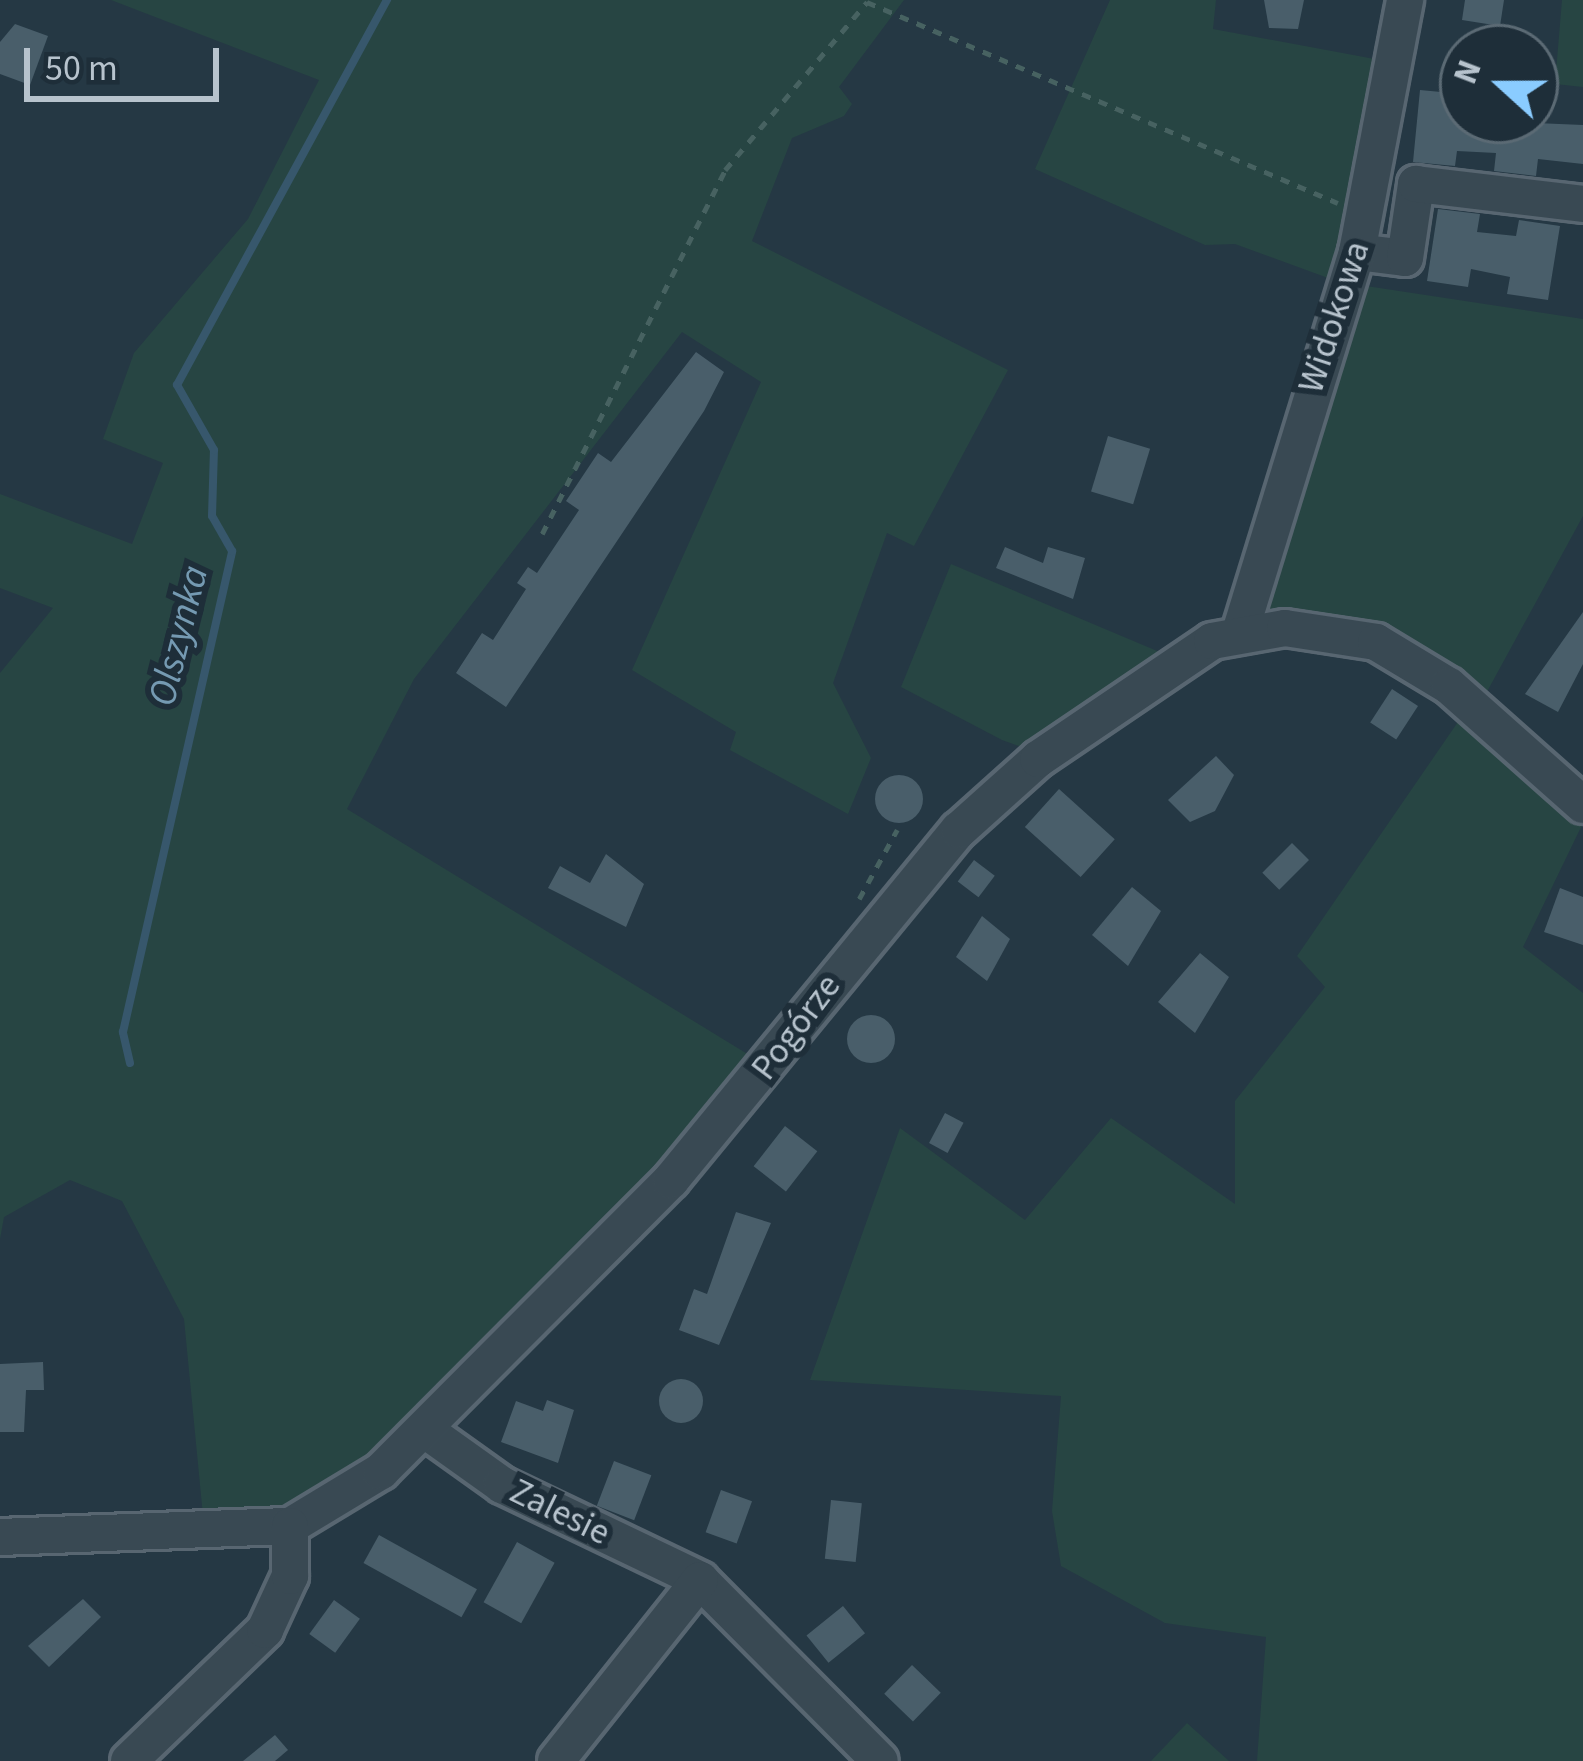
<!DOCTYPE html>
<html>
<head>
<meta charset="utf-8">
<style>
	body { margin:0 }
	#map { position:relative; width:1583px; height:1761px; overflow:hidden; background:#253844; font-family:"Source Sans 3",sans-serif }
	div>[style] { position:absolute }
	.green>* { inset:0; background:#274543 }
	.stream>* { height:8px; margin:-4px; padding:0 4px; transform-origin:4px; border-radius:4px; background:#37576c }
	.building>* { inset:0; background:#495e6a; transform-origin:0 0 }
	.round { border-radius:50% }
	.path>* { height:4.5px; margin-top:-2.25px; transform-origin:0; background:repeating-linear-gradient(90deg,#476261 0 9px,transparent 0 18px) }
	.roads { filter:drop-shadow(3px 0 #586671) drop-shadow(-3px 0 #586671) drop-shadow(0 3px #586671) drop-shadow(0 -3px #586671) }
	.minor>* { height:36px; margin:-18px; padding:0 18px; transform-origin:18px; border-radius:18px; background:#394953 }
	span { translate:-50% -50%; white-space:nowrap; text-align:center; line-height:1.15; -webkit-text-stroke:12px #1e2e39; paint-order:stroke }
	.street-label { font-size:36px; color:#b7c3cd }
	.water-label { font-size:39px; color:#759ab2; font-style:italic }
	.north { position:absolute; left:1439px; top:24px; width:120px; height:120px; box-sizing:border-box; background:#1e2e39; border:3px solid #5b6a74; border-radius:50%; rotate:291deg; font-size:33px; font-weight:700; line-height:48px; text-align:center; color:#b7c3cd }
	.north::after { content:''; display:block; margin:auto; width:42px; height:54px; background:#8accff; clip-path:polygon(50% 0,100% 100%,50% 72%,0 100%) }
	.scale { position:absolute; left:24px; top:48px; width:195px; height:54px; box-sizing:border-box; border:6px solid #b7c3cd; border-top:0; padding-left:15px; font-size:36px; line-height:42px; white-space:nowrap; color:#b7c3cd; -webkit-text-stroke:9px #1e2e39; paint-order:stroke }
</style>
</head>
<body>
<div id="map">
	<div class="green">
		<i style="clip-path:polygon(111px 0,904px 0,839px 87px,852px 104px,844px 116px,792px 138px,752px 241px,1008px 370px,914px 546px,887px 533px,833px 683px,871px 758px,848px 814px,730px 750px,736px 732px,632px 670px,761px 382px,682px 332px,414px 679px,347px 809px,754px 1058px,735px 1094px,440px 1408px,297px 1510px,204px 1526px,184px 1319px,122px 1201px,70px 1180px,4px 1217px,0 1239px,0 673px,53px 608px,0 588px,0 494px,132px 544px,163px 463px,103px 439px,134px 353px,248px 219px,319px 80px)"></i>
		<i style="clip-path:polygon(1110px 0,1216px 0,1213px 29px,1380px 60px,1339px 282px,1235px 244px,1205px 245px,1035px 169px)"></i>
		<i style="clip-path:polygon(1562px 0,1583px 0,1583px 87px,1555px 84px)"></i>
		<i style="clip-path:polygon(1353px 284px,1583px 319px,1583px 516px,1483px 699px,1392px 634px,1262px 618px)"></i>
		<i style="clip-path:polygon(951px 564px,1162px 653px,1175px 661px,1036px 752px,1002px 740px,901px 687px)"></i>
		<i style="clip-path:polygon(1462px 716px,1583px 823px,1523px 947px,1583px 993px,1583px 1761px,1257px 1761px,1266px 1637px,1165px 1623px,1061px 1566px,1052px 1511px,1061px 1396px,810px 1380px,900px 1128px,1025px 1220px,1111px 1118px,1235px 1204px,1235px 1101px,1325px 987px,1297px 956px)"></i>
		<i style="clip-path:polygon(1187px 1723px,1229px 1761px,1151px 1761px)"></i>
	</div>
	<div class="stream">
		<i style="left:130px;top:1063px;width:32px;rotate:-103deg"></i>
		<i style="left:123px;top:1032px;width:493px;rotate:-77.2deg"></i>
		<i style="left:232px;top:551px;width:40px;rotate:-119.7deg"></i>
		<i style="left:212px;top:516px;width:66px;rotate:-88.3deg"></i>
		<i style="left:214px;top:450px;width:75px;rotate:-119.6deg"></i>
		<i style="left:177px;top:385px;width:439px;rotate:-61.4deg"></i>
	</div>
	<div class="building">
		<i style="clip-path:polygon(1264px 0,1304px 0,1298px 29px,1269px 28px)"></i>
		<i style="clip-path:polygon(1465px 0,1504px 0,1500px 26px,1462px 20px)"></i>
		<i style="clip-path:polygon(15px 24px,48px 36px,30px 85px,0 74px,0 42px)"></i>
		<i style="clip-path:polygon(1420px 90px,1462px 94px,1463px 120px,1583px 125px,1583px 164px,1538px 159px,1536px 176px,1494px 171px,1496px 153px,1457px 151px,1455px 166px,1413px 162px)"></i>
		<i style="clip-path:polygon(1438px 209px,1480px 214px,1477px 232px,1516px 236px,1519px 220px,1560px 226px,1548px 300px,1507px 294px,1510px 277px,1471px 269px,1468px 287px,1427px 281px)"></i>
		<i style="clip-path:polygon(696px 352px,724px 372px,704px 411px,506px 707px,456px 673px,482px 633px,493px 640px,526px 589px,517px 583px,528px 567px,537px 573px,579px 510px,566px 501px,598px 453px,611px 462px)"></i>
		<i style="left:1108px;top:436px;width:44px;height:58px;rotate:17deg"></i>
		<i style="clip-path:polygon(1005px 547px,1043px 563px,1048px 547px,1085px 558px,1073px 599px,996px 568px)"></i>
		<i style="clip-path:polygon(1583px 612px,1583px 664px,1558px 712px,1525px 694px)"></i>
		<i style="left:1392px;top:689px;width:31px;height:40px;rotate:33deg"></i>
		<i style="clip-path:polygon(1216px 756px,1234px 775px,1215px 811px,1190px 822px,1168px 800px)"></i>
		<i class="round" style="left:875px;top:775px;width:48px;height:48px"></i>
		<i style="left:1059px;top:789px;width:75px;height:51px;rotate:42deg"></i>
		<i style="left:1292px;top:843px;width:24px;height:42px;rotate:45deg"></i>
		<i style="clip-path:polygon(606px 854px,644px 884px,626px 927px,548px 888px,560px 866px,590px 883px)"></i>
		<i style="left:974px;top:860px;width:26px;height:27px;rotate:37deg"></i>
		<i style="clip-path:polygon(1132px 887px,1161px 911px,1128px 966px,1092px 935px)"></i>
		<i style="clip-path:polygon(1560px 888px,1583px 897px,1583px 945px,1544px 932px)"></i>
		<i style="clip-path:polygon(982px 916px,1010px 939px,987px 981px,956px 957px)"></i>
		<i style="clip-path:polygon(1200px 953px,1229px 977px,1195px 1033px,1158px 1002px)"></i>
		<i class="round" style="left:847px;top:1015px;width:48px;height:48px"></i>
		<i style="left:945px;top:1113px;width:21px;height:34px;rotate:28deg"></i>
		<i style="left:785px;top:1126px;width:41px;height:51px;rotate:38deg"></i>
		<i style="clip-path:polygon(736px 1212px,771px 1223px,719px 1345px,679px 1330px,694px 1289px,707px 1294px)"></i>
		<i style="clip-path:polygon(43px 1362px,44px 1390px,26px 1390px,24px 1432px,0 1432px,0 1364px)"></i>
		<i class="round" style="left:659px;top:1379px;width:44px;height:44px"></i>
		<i style="clip-path:polygon(547px 1400px,574px 1410px,558px 1463px,501px 1442px,516px 1401px,543px 1411px)"></i>
		<i style="left:614px;top:1461px;width:40px;height:48px;rotate:21deg"></i>
		<i style="left:721px;top:1490px;width:33px;height:45px;rotate:20deg"></i>
		<i style="left:831px;top:1500px;width:31px;height:59px;rotate:6deg"></i>
		<i style="left:379px;top:1535px;width:112px;height:32px;rotate:29deg"></i>
		<i style="left:517px;top:1542px;width:43px;height:69px;rotate:29deg"></i>
		<i style="clip-path:polygon(83px 1599px,101px 1617px,49px 1667px,28px 1646px)"></i>
		<i style="left:334px;top:1600px;width:32px;height:42px;rotate:36deg"></i>
		<i style="left:843px;top:1606px;width:35px;height:47px;rotate:51deg"></i>
		<i style="left:912px;top:1665px;width:40px;height:40px;rotate:44deg"></i>
		<i style="clip-path:polygon(275px 1735px,288px 1750px,275px 1761px,243px 1761px)"></i>
	</div>
	<div class="path">
		<i style="left:542px;top:534px;width:407px;rotate:-63.3deg"></i>
		<i style="left:725px;top:170px;width:220px;rotate:-49.8deg"></i>
		<i style="left:867px;top:2px;width:512px;rotate:23.11deg"></i>
		<i style="left:859px;top:899px;width:79px;rotate:-61.2deg"></i>
	</div>
	<div class="roads">
		<div class="minor">
			<i style="left:1357px;top:252px;width:48px;rotate:7.1deg"></i>
			<i style="left:1405px;top:258px;width:75px;rotate:-81.5deg"></i>
			<i style="left:1416px;top:184px;width:168px;rotate:6.8deg"></i>
			<i style="left:1241px;top:629px;width:394px;rotate:-72.9deg"></i>
			<i style="left:1357px;top:252px;width:257px;rotate:-79.2deg"></i>
			<i style="left:428px;top:1432px;width:91px;rotate:35.6deg"></i>
			<i style="left:502px;top:1485px;width:220px;rotate:25.6deg"></i>
			<i style="left:700px;top:1580px;width:255px;rotate:45.2deg"></i>
			<i style="left:0;top:1537px;width:290px;rotate:-2.2deg"></i>
			<i style="left:290px;top:1526px;width:106px;rotate:-31.1deg"></i>
			<i style="left:381px;top:1471px;width:411px;rotate:-45.1deg"></i>
			<i style="left:671px;top:1180px;width:453px;rotate:-50.6deg"></i>
			<i style="left:959px;top:830px;width:106px;rotate:-41.9deg"></i>
			<i style="left:1038px;top:759px;width:210px;rotate:-34.1deg"></i>
			<i style="left:1212px;top:641px;width:74px;rotate:-10.1deg"></i>
			<i style="left:1285px;top:628px;width:92px;rotate:8.7deg"></i>
			<i style="left:1376px;top:642px;width:85px;rotate:31.1deg"></i>
			<i style="left:1449px;top:686px;width:179px;rotate:41.6deg"></i>
			<i style="left:129px;top:1761px;width:189px;rotate:-43.9deg"></i>
			<i style="left:265px;top:1630px;width:60px;rotate:-65.2deg"></i>
			<i style="left:290px;top:1576px;width:50px;rotate:-90deg"></i>
			<i style="left:556px;top:1761px;width:231px;rotate:-51.5deg"></i>
		</div>
	</div>
	<div class="street-label">
		<span style="left:1334px;top:317px;rotate:-72deg">Widokowa</span>
		<span style="left:796px;top:1027px;rotate:-53deg">Pogórze</span>
		<span style="left:560px;top:1512px;rotate:26deg">Zalesie</span>
	</div>
	<div class="water-label">
		<span style="left:179px;top:636px;rotate:-76deg">Olszynka</span>
	</div>
	<div class="north">N</div>
	<div class="scale">50 m</div>
</div>
</body>
</html>
